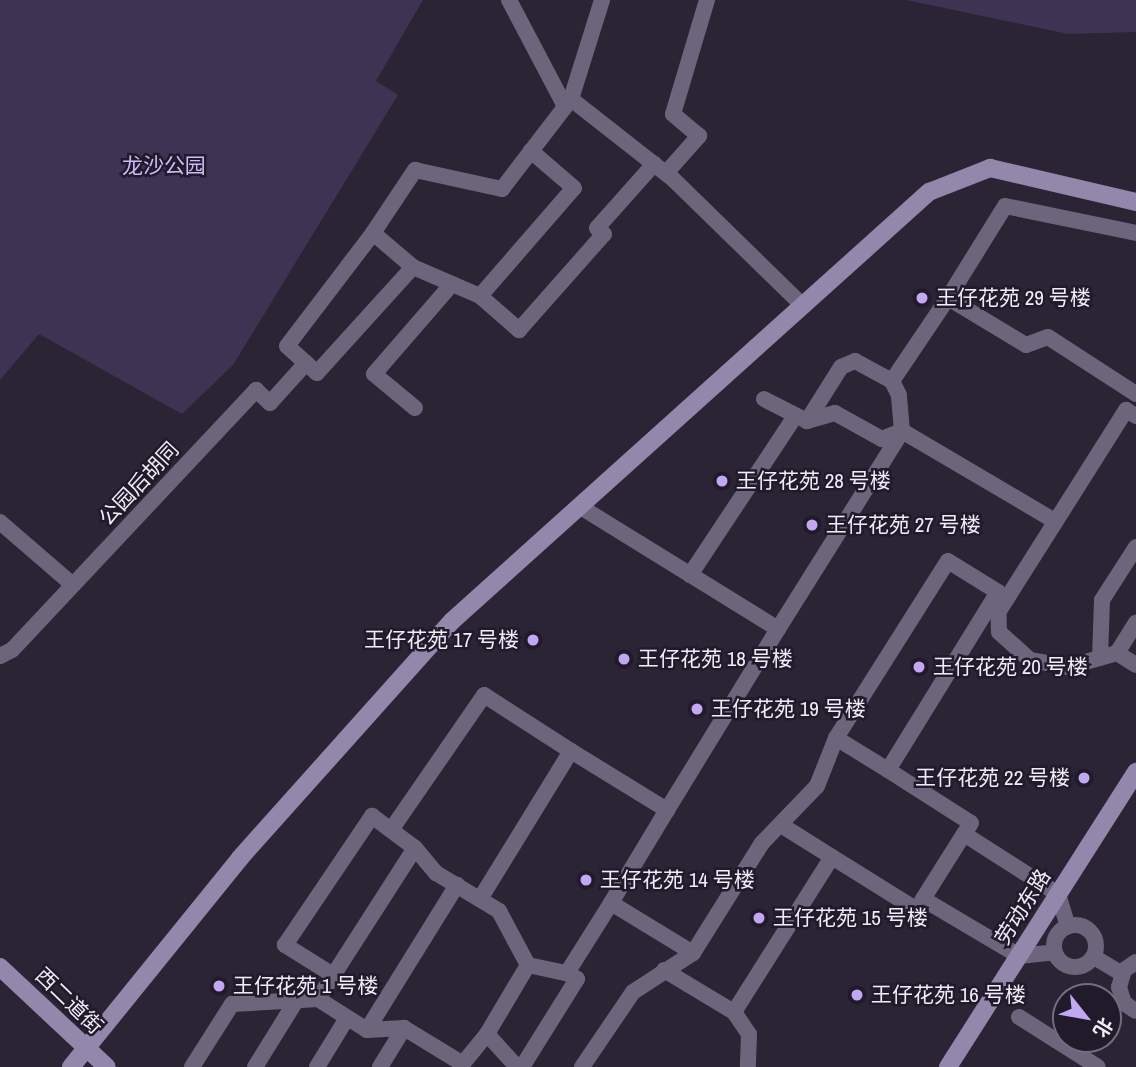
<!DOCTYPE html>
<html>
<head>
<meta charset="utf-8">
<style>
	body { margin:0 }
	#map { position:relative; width:1136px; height:1067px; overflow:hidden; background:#2a2435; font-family:"Archivo Narrow","Noto Sans SC",sans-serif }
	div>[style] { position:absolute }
	.green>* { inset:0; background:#3e3352 }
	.street>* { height:16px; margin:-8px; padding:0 8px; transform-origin:8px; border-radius:8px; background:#6c657c }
	.street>.ring { margin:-8px; padding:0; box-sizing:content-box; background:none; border:16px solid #6c657c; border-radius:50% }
	.secondary>* { height:18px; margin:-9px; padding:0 9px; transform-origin:9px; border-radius:9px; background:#9487ac }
	.dots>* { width:19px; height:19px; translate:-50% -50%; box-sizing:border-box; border:4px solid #201a2b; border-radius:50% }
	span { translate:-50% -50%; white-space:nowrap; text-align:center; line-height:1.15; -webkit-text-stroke:5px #201a2b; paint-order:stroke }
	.park-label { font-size:21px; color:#cfb9f8 }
	.poi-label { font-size:21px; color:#efebf7 }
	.left { translate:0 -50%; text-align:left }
	.right { translate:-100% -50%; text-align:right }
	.street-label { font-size:21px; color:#efebf7 }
	.north { position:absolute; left:1052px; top:983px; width:70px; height:70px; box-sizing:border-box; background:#201a2b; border:2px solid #736e7d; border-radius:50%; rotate:121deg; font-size:19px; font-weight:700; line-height:28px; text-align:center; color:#efebf7 }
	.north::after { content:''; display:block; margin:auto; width:24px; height:32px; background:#c2a8f2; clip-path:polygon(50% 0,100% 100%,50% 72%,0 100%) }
</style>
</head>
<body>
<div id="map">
	<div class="green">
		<i style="clip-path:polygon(0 0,423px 0,376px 81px,398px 95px,233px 365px,182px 414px,39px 334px,0 380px)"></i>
		<i style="clip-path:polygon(906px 0,1136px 0,1136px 32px,1068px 34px)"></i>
	</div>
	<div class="street">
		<i style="left:509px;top:0;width:120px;rotate:62.2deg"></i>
		<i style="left:571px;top:99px;width:104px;rotate:-72.6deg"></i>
		<i style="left:666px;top:173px;width:50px;rotate:-48.3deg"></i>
		<i style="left:699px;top:136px;width:34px;rotate:-140deg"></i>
		<i style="left:673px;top:114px;width:119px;rotate:-73.4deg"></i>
		<i style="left:373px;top:233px;width:76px;rotate:-56.3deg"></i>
		<i style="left:415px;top:170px;width:89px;rotate:12.3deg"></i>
		<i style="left:502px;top:189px;width:113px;rotate:-52.5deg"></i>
		<i style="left:571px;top:99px;width:130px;rotate:38.1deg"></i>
		<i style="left:673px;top:179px;width:182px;rotate:44.3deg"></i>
		<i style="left:413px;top:267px;width:143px;rotate:132.2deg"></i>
		<i style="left:317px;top:373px;width:40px;rotate:-138deg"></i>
		<i style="left:287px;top:346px;width:142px;rotate:-52.7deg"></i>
		<i style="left:373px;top:233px;width:52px;rotate:40.4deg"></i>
		<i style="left:413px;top:267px;width:73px;rotate:23.4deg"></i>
		<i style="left:480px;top:296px;width:143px;rotate:-49deg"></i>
		<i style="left:574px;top:188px;width:57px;rotate:-139.3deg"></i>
		<i style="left:480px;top:296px;width:52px;rotate:41.1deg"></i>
		<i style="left:519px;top:330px;width:128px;rotate:-48.5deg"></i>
		<i style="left:604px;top:234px;width:9px;rotate:-139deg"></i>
		<i style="left:597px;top:228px;width:86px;rotate:-48.3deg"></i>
		<i style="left:948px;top:298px;width:108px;rotate:-58.2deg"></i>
		<i style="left:1005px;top:206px;width:134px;rotate:11.6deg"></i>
		<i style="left:892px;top:381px;width:100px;rotate:-56deg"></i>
		<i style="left:948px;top:298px;width:91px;rotate:31.1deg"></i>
		<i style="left:1026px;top:345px;width:23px;rotate:-20deg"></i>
		<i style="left:1048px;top:337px;width:105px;rotate:32.9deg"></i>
		<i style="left:764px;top:399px;width:48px;rotate:27.1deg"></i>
		<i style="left:807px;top:421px;width:29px;rotate:-16deg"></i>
		<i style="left:835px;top:413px;width:54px;rotate:29deg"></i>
		<i style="left:882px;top:439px;width:22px;rotate:-22deg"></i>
		<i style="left:902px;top:431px;width:178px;rotate:30.5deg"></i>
		<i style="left:415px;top:408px;width:53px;rotate:-140.3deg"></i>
		<i style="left:374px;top:374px;width:119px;rotate:-49.1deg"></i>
		<i style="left:579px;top:506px;width:234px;rotate:31.7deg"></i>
		<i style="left:778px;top:629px;width:234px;rotate:-57.9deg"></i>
		<i style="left:902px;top:431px;width:36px;rotate:-95deg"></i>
		<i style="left:899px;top:395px;width:16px;rotate:-117deg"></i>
		<i style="left:892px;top:381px;width:42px;rotate:-151.6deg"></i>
		<i style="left:855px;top:361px;width:15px;rotate:157deg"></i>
		<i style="left:841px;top:367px;width:64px;rotate:122.2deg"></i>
		<i style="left:0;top:522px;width:96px;rotate:40.8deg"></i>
		<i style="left:690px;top:575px;width:188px;rotate:-56.5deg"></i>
		<i style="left:999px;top:611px;width:238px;rotate:-57.7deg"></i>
		<i style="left:1126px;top:410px;width:12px;rotate:31deg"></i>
		<i style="left:1117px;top:653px;width:36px;rotate:-58deg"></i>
		<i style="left:0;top:656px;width:13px;rotate:-27deg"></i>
		<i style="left:12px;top:650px;width:357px;rotate:-46.8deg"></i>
		<i style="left:256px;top:390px;width:19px;rotate:43deg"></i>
		<i style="left:270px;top:403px;width:54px;rotate:-48deg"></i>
		<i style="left:1100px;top:658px;width:58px;rotate:-88deg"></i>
		<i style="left:1102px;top:600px;width:63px;rotate:-57.3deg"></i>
		<i style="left:836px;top:738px;width:209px;rotate:-57.7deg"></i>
		<i style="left:948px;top:561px;width:59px;rotate:31.8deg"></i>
		<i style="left:998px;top:592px;width:40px;rotate:88.6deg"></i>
		<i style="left:999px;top:632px;width:42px;rotate:42.1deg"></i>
		<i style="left:1030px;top:660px;width:39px;rotate:10deg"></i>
		<i style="left:1068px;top:667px;width:51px;rotate:-15.9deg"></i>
		<i style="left:1117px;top:653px;width:22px;rotate:32deg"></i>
		<i style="left:571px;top:751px;width:113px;rotate:31.6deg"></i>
		<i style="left:667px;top:810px;width:109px;rotate:121.1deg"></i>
		<i style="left:888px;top:770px;width:98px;rotate:32.6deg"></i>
		<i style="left:971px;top:823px;width:13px;rotate:122deg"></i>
		<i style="left:964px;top:834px;width:112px;rotate:32.6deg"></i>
		<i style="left:1058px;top:894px;width:34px;rotate:73deg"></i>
		<i style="left:667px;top:810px;width:212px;rotate:-58.5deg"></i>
		<i style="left:391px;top:830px;width:164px;rotate:-55.4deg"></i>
		<i style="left:484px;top:695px;width:103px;rotate:32.8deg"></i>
		<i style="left:571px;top:751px;width:174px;rotate:121.6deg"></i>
		<i style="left:832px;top:857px;width:100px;rotate:31.9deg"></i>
		<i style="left:917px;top:910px;width:13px;rotate:-61deg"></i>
		<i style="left:923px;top:899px;width:112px;rotate:30.7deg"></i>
		<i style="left:1019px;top:956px;width:36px;rotate:-6deg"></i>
		<i style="left:923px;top:899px;width:77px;rotate:-57.8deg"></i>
		<i class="ring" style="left:1054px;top:925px;width:26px;height:26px"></i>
		<i style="left:1094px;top:957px;width:33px;rotate:31deg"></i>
		<i style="left:1136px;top:962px;width:14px;rotate:146deg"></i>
		<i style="left:1124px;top:970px;width:18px;rotate:106deg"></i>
		<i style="left:1119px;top:987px;width:17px;rotate:73deg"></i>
		<i style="left:1124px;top:1003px;width:14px;rotate:34deg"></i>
		<i style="left:664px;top:970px;width:82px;rotate:31deg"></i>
		<i style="left:734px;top:1012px;width:27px;rotate:56deg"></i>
		<i style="left:749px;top:1034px;width:33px;rotate:92deg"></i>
		<i style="left:333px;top:975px;width:57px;rotate:-148deg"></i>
		<i style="left:285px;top:945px;width:156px;rotate:-56deg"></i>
		<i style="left:372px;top:816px;width:54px;rotate:36.7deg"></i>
		<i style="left:415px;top:848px;width:33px;rotate:50deg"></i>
		<i style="left:436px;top:873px;width:74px;rotate:31.1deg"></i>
		<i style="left:499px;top:911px;width:61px;rotate:61.8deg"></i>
		<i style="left:318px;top:999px;width:179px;rotate:-57.3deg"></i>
		<i style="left:734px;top:1012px;width:183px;rotate:-57.7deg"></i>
		<i style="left:832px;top:857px;width:60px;rotate:-147.9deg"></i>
		<i style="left:1019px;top:1017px;width:93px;rotate:32.3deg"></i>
		<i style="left:367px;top:1030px;width:171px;rotate:-58.2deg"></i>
		<i style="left:487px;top:1034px;width:80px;rotate:-59.3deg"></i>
		<i style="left:528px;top:965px;width:40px;rotate:12deg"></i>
		<i style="left:192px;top:1067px;width:75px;rotate:-57.6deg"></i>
		<i style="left:232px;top:1004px;width:86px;rotate:-3.3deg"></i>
		<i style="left:318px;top:999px;width:58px;rotate:32.3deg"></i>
		<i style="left:367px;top:1030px;width:37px;rotate:-3deg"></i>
		<i style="left:404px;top:1028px;width:69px;rotate:31.4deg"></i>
		<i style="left:255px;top:1067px;width:78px;rotate:-58.2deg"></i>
		<i style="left:317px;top:1067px;width:57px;rotate:-58.5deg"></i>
		<i style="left:380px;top:1067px;width:46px;rotate:-58.4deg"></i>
		<i style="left:460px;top:1067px;width:43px;rotate:-50.7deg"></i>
		<i style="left:487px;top:1034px;width:45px;rotate:47.7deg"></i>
		<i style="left:522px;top:1067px;width:104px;rotate:-58deg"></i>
		<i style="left:577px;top:979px;width:12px;rotate:-149deg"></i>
		<i style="left:567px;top:973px;width:83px;rotate:-57.8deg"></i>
		<i style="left:611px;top:903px;width:96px;rotate:31.4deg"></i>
		<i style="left:582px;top:1067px;width:91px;rotate:-55.8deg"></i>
		<i style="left:633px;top:992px;width:72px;rotate:-33deg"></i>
		<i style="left:693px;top:953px;width:130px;rotate:-57.9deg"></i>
		<i style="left:762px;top:843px;width:79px;rotate:-46deg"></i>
		<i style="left:817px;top:786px;width:52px;rotate:-68.4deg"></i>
		<i style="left:836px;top:738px;width:61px;rotate:31.6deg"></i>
		<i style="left:888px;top:770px;width:209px;rotate:-58.3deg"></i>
	</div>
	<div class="secondary">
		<i style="left:0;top:967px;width:146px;rotate:43.1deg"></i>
		<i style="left:71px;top:1067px;width:269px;rotate:-51deg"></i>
		<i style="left:240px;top:858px;width:318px;rotate:-48.2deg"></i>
		<i style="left:452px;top:621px;width:642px;rotate:-41.97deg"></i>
		<i style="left:929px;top:192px;width:66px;rotate:-21.5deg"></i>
		<i style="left:990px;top:168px;width:150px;rotate:13.1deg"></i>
		<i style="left:948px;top:1067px;width:350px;rotate:-57.5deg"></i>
	</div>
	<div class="dots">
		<i style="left:922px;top:298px;background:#c2a8f2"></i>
		<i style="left:722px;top:481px;background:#c2a8f2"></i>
		<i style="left:812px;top:525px;background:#c2a8f2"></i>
		<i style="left:533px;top:640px;background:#c2a8f2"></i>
		<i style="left:624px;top:659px;background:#c2a8f2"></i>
		<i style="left:919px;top:667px;background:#c2a8f2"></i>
		<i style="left:697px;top:709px;background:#c2a8f2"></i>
		<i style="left:1084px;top:778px;background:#c2a8f2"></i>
		<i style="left:586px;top:880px;background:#c2a8f2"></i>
		<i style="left:759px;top:918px;background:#c2a8f2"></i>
		<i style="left:219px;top:986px;background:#c2a8f2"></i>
		<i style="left:857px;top:995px;background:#c2a8f2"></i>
	</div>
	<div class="park-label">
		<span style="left:164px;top:166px">龙沙公园</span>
	</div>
	<div class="poi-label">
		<span class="left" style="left:936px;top:298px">王仔花苑 29 号楼</span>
		<span class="left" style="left:736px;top:481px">王仔花苑 28 号楼</span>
		<span class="left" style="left:826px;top:525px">王仔花苑 27 号楼</span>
		<span class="right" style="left:519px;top:640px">王仔花苑 17 号楼</span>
		<span class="left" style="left:638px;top:659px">王仔花苑 18 号楼</span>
		<span class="left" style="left:933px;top:667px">王仔花苑 20 号楼</span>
		<span class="left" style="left:711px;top:709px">王仔花苑 19 号楼</span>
		<span class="right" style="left:1070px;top:778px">王仔花苑 22 号楼</span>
		<span class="left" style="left:600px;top:880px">王仔花苑 14 号楼</span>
		<span class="left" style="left:773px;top:918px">王仔花苑 15 号楼</span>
		<span class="left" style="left:233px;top:986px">王仔花苑 1 号楼</span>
		<span class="left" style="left:871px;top:995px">王仔花苑 16 号楼</span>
	</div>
	<div class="street-label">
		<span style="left:139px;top:484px;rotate:-47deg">公园后胡同</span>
		<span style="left:1023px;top:907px;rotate:-58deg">劳动东路</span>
		<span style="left:69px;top:1001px;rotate:44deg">西二道街</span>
	</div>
	<div class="north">北</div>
</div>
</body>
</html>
